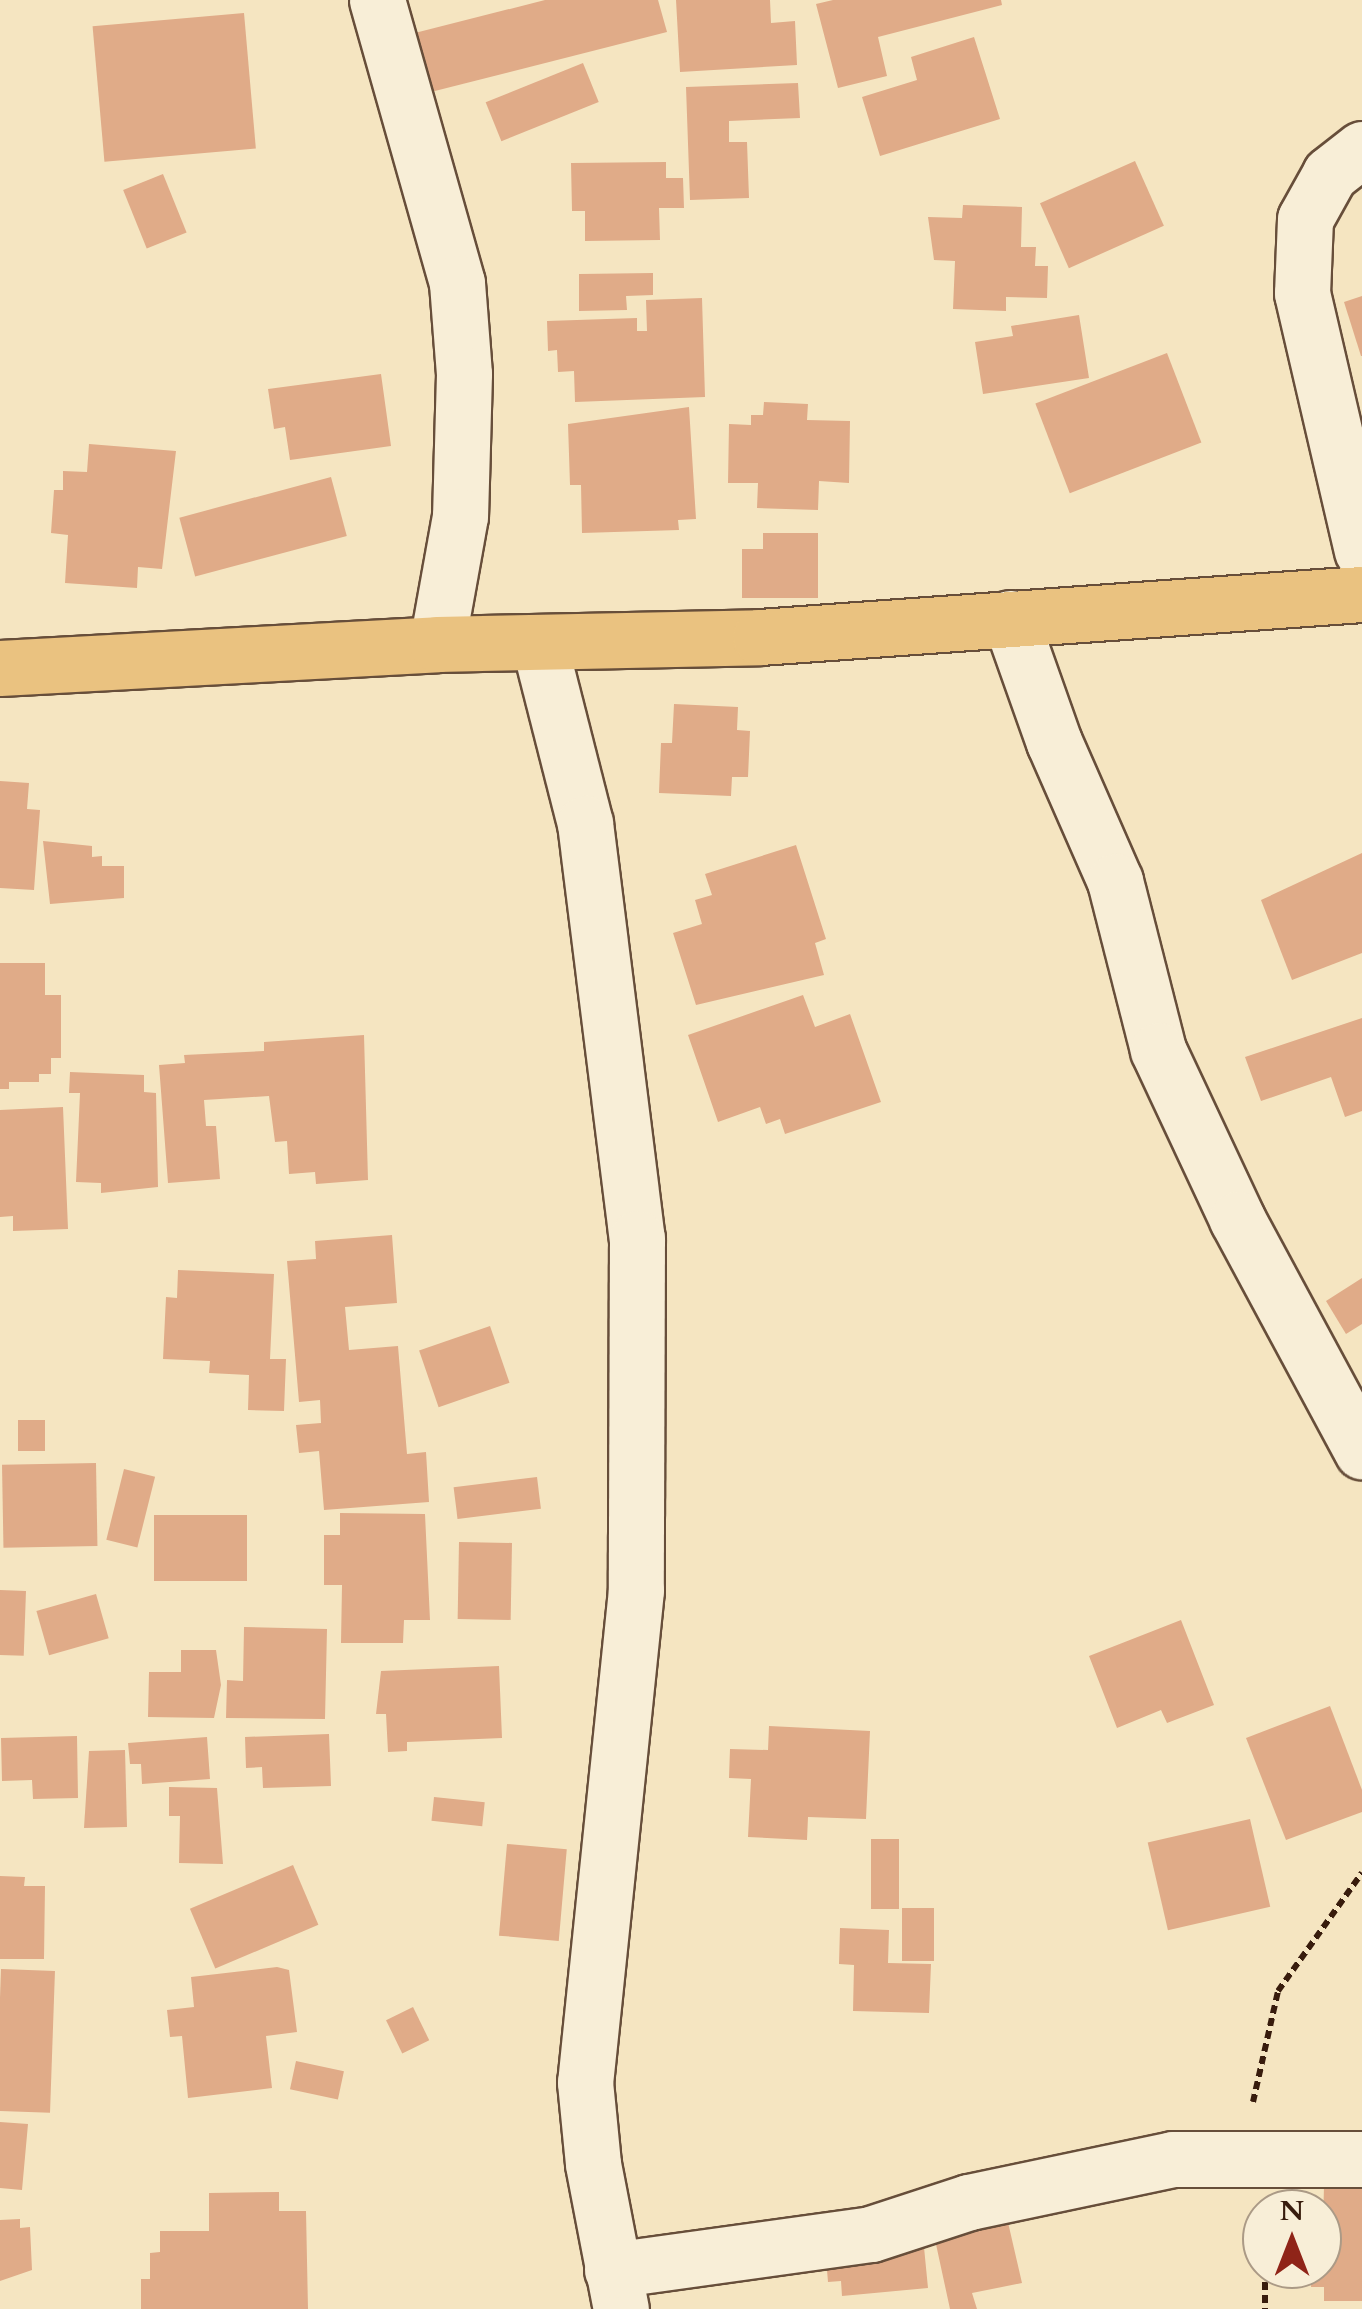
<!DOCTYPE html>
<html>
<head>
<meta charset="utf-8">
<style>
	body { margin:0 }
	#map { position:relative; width:1362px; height:2309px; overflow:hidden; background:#f5e5c1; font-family:Cardo,serif }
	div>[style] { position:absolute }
	.building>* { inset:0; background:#e0ab88; transform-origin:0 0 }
	.path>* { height:6px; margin-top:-3px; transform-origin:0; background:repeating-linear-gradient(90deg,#381c0d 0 8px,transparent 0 13px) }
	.roads { filter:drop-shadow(2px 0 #674e3a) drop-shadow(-2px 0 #674e3a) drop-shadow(0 2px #674e3a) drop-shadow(0 -2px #674e3a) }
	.minor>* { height:55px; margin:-27.5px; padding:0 27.5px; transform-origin:27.5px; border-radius:27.5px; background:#f8eed7 }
	.major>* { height:55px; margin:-27.5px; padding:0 27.5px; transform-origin:27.5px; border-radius:27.5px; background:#eac280 }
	span { translate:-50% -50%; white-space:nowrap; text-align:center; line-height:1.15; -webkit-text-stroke:8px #f8eed7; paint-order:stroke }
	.north { position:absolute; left:1242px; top:2189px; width:100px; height:100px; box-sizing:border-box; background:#f8eed7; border:2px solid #ab9a86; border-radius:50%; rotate:0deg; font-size:28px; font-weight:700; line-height:40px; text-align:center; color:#381c0d }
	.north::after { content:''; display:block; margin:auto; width:35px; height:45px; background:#8f2418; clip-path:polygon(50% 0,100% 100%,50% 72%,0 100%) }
</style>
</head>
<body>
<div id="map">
	<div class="building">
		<i style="clip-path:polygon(545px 0,658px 0,667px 32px,419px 95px,403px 36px)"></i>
		<i style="clip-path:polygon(676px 0,770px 0,771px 23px,795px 21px,797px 65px,680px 72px)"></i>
		<i style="clip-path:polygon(833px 0,1001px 0,1002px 5px,878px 37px,887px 76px,838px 88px,816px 4px)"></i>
		<i style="left:244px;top:13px;width:136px;height:152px;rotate:85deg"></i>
		<i style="clip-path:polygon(974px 37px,1000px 119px,880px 156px,862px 97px,917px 80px,911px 57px)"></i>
		<i style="left:583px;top:63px;width:42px;height:105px;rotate:68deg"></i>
		<i style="clip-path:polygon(798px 83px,800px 118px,729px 121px,729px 142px,747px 142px,749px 198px,690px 200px,686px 87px)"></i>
		<i style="left:1135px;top:161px;width:71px;height:104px;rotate:66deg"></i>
		<i style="clip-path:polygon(666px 162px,666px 178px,683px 178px,684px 208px,659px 208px,660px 240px,585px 241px,585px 211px,572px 211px,571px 163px)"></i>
		<i style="left:163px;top:174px;width:63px;height:43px;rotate:68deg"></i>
		<i style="clip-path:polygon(963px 205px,1022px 207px,1021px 247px,1036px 247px,1035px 266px,1048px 266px,1047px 298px,1006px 297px,1006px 311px,953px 309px,955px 261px,934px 260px,928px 217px,962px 218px)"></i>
		<i style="clip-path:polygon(653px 273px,653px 295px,626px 296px,627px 310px,579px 311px,579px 274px)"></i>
		<i style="clip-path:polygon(1362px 296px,1362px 356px,1361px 356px,1344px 302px)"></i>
		<i style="clip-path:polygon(702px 298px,705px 397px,575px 402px,574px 371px,558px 372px,557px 350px,548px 351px,547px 321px,637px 318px,637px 331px,647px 331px,646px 300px)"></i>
		<i style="clip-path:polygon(1079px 315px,1089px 378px,983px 394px,975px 342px,1013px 336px,1011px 326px)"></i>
		<i style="left:1167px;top:353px;width:96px;height:141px;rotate:69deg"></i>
		<i style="clip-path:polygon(381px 374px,391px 446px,290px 460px,285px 427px,274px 429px,268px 389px)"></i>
		<i style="clip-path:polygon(764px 402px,808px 404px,807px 420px,850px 421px,849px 483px,819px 481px,818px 510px,757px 508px,758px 483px,728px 483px,729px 424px,751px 425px,751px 415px,763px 415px)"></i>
		<i style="clip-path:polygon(689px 407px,696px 519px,678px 520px,679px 530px,582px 533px,581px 485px,570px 485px,568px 424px)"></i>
		<i style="clip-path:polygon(89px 444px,176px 451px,162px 569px,138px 567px,137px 588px,65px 583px,68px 535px,51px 533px,54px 490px,63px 490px,63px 471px,87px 472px)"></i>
		<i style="left:331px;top:477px;width:61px;height:157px;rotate:75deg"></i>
		<i style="clip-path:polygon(763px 533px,818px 533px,818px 598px,742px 598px,742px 549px,763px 549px)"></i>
		<i style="clip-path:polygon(674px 704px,738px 707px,737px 730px,750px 731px,748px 777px,732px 777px,731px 796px,659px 793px,661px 743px,672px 743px)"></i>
		<i style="clip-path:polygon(0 781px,29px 783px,27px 809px,40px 810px,34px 890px,0 888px)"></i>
		<i style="clip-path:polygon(43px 841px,92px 846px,92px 857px,102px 856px,102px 866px,124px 866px,124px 898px,50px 904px)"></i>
		<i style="clip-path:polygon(796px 845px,826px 939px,815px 943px,824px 975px,696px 1005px,673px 933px,702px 924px,695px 900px,712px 895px,705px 874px)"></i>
		<i style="clip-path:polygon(1362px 853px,1362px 953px,1292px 980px,1261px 900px)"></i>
		<i style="clip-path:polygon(0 963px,45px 963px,45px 995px,61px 995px,61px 1058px,51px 1058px,51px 1074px,39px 1074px,39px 1082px,9px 1082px,9px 1089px,0 1089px)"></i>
		<i style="clip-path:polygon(803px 995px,815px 1027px,850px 1014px,881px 1102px,785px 1134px,780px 1119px,766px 1124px,760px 1107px,718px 1122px,688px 1035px)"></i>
		<i style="clip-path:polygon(1362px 1018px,1362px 1111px,1345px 1117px,1331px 1077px,1261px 1101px,1245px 1057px)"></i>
		<i style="clip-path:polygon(364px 1035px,368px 1180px,316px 1184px,315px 1172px,289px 1174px,287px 1141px,275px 1142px,269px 1096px,204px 1100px,206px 1126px,216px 1126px,220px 1179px,168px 1183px,159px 1065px,185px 1063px,184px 1055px,264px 1051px,264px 1042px)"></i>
		<i style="clip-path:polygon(70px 1072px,144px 1075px,144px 1092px,156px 1093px,158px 1187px,101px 1193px,101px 1183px,76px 1182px,80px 1093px,69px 1093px)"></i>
		<i style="clip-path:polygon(63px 1107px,68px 1229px,13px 1231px,13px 1216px,0 1217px,0 1110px)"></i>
		<i style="clip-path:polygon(392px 1235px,397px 1303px,345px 1307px,349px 1350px,398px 1346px,407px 1454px,426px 1452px,429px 1502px,324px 1510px,319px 1451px,299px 1453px,296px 1425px,321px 1423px,320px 1400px,299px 1402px,287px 1261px,316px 1259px,315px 1241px)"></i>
		<i style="clip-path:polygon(178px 1270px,274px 1274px,270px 1359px,286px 1359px,284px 1411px,248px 1410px,249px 1375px,209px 1373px,210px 1361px,163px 1359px,166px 1297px,177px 1298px)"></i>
		<i style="clip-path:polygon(1362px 1278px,1362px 1324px,1346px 1334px,1326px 1301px)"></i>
		<i style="left:490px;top:1326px;width:60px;height:75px;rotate:71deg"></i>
		<i style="left:18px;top:1420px;width:27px;height:31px"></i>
		<i style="left:96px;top:1463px;width:83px;height:94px;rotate:89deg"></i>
		<i style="left:124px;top:1469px;width:32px;height:73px;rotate:14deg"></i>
		<i style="left:537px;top:1477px;width:32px;height:84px;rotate:83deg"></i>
		<i style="clip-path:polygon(340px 1513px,425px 1514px,430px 1620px,404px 1620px,403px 1643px,341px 1643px,342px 1585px,324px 1585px,324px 1535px,340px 1535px)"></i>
		<i style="left:154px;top:1515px;width:93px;height:66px"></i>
		<i style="left:459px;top:1542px;width:53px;height:77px;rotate:1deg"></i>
		<i style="left:0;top:1590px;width:26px;height:65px;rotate:2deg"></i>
		<i style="left:96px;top:1594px;width:46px;height:62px;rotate:74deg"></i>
		<i style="clip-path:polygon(1181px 1620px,1214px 1705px,1167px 1723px,1161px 1710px,1117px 1728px,1089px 1656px)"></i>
		<i style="clip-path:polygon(244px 1627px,327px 1629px,325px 1719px,226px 1718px,227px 1680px,243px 1681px)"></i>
		<i style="clip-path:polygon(181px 1650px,216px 1650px,221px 1685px,214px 1718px,148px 1717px,149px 1672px,181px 1672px)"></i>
		<i style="clip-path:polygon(499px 1666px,502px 1738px,407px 1742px,407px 1751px,388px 1752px,386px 1714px,376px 1714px,381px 1671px)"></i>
		<i style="clip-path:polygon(1330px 1706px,1362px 1790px,1362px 1812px,1286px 1840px,1246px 1738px)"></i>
		<i style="clip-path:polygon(769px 1726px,870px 1731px,866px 1819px,808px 1817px,807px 1840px,748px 1837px,751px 1779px,729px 1778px,730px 1749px,768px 1750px)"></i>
		<i style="clip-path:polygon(329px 1734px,331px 1786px,263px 1788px,262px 1767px,246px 1768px,245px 1737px)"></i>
		<i style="clip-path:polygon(77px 1736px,78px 1798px,33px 1799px,32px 1780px,2px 1781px,1px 1738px)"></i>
		<i style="clip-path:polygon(207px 1737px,210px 1779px,142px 1784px,141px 1764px,130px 1764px,128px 1743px)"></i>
		<i style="clip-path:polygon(125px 1750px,127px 1827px,84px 1828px,89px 1751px)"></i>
		<i style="clip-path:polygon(169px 1787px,217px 1788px,223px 1864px,179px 1863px,180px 1816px,169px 1816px)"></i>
		<i style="left:434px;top:1797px;width:51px;height:24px;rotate:6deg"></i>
		<i style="left:1250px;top:1819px;width:90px;height:105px;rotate:77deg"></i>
		<i style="left:871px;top:1839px;width:28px;height:70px"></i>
		<i style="left:507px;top:1844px;width:60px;height:92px;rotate:5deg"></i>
		<i style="left:293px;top:1865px;width:65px;height:112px;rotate:67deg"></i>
		<i style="clip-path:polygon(0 1876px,25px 1877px,24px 1886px,45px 1886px,44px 1959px,0 1959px)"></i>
		<i style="left:902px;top:1908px;width:32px;height:53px"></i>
		<i style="clip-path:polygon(840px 1928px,889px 1930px,888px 1963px,931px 1964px,929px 2013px,853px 2011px,854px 1965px,839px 1964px)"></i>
		<i style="clip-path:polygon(277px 1967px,289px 1970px,297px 2032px,266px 2036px,272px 2088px,188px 2098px,182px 2036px,170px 2037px,167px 2010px,194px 2007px,191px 1977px)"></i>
		<i style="left:1px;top:1969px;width:54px;height:142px;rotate:2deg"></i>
		<i style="left:413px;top:2007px;width:37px;height:30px;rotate:64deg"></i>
		<i style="left:296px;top:2061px;width:49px;height:29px;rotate:12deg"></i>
		<i style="clip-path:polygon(0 2122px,28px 2124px,22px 2190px,0 2188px)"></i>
		<i style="clip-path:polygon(1324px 2185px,1362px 2185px,1362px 2301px,1324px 2301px,1324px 2287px,1311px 2287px,1312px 2269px,1322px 2269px)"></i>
		<i style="clip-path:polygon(279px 2192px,279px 2211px,306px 2211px,308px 2309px,141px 2309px,141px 2279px,150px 2279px,150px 2253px,160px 2252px,160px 2231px,209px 2231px,209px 2193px)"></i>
		<i style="clip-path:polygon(1007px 2218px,1022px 2283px,972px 2293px,977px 2309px,950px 2309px,934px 2235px)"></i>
		<i style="clip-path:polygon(20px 2219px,20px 2228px,30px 2227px,32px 2270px,0 2281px,0 2220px)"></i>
		<i style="clip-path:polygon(923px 2237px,928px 2288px,842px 2296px,841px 2281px,828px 2282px,825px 2246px)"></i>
	</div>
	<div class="path">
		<i style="left:1253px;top:2102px;width:114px;rotate:-77.3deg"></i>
		<i style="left:1278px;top:1991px;width:145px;rotate:-54.6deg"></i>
		<i style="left:1265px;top:2269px;width:40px;rotate:90deg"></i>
	</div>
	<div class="roads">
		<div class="minor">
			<i style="left:377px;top:0;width:294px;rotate:74.2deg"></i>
			<i style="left:457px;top:283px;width:91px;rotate:85.6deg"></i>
			<i style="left:464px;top:374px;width:142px;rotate:91.6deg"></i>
			<i style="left:460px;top:516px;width:130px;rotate:100.2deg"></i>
			<i style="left:1362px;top:149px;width:41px;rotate:142deg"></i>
			<i style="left:1330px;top:174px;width:51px;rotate:119.1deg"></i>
			<i style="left:1305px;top:219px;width:74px;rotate:92.3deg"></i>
			<i style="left:1302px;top:293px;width:265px;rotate:76.9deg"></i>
			<i style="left:1010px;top:618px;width:132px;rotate:70.5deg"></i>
			<i style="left:1054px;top:742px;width:152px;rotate:66.3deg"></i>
			<i style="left:1115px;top:881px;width:174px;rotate:75.7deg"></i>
			<i style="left:1158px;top:1050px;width:187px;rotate:64.9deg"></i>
			<i style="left:1237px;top:1219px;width:264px;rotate:61.7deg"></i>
			<i style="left:539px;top:643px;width:186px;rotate:75.7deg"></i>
			<i style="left:585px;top:823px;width:418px;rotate:82.9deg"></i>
			<i style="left:637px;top:1238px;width:352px;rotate:90.2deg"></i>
			<i style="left:636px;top:1590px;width:495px;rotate:95.9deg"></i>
			<i style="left:585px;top:2082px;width:82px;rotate:84.4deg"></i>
			<i style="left:593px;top:2164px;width:148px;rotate:79.1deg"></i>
			<i style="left:612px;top:2270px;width:261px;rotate:-7.9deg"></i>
			<i style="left:871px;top:2234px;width:103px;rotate:-18.1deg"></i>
			<i style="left:969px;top:2202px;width:208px;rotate:-11.9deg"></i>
			<i style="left:1173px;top:2159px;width:189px"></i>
		</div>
		<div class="major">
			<i style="left:0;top:668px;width:438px;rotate:-3.1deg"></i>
			<i style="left:437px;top:644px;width:323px;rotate:-1.2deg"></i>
			<i style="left:760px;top:637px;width:604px;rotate:-4.09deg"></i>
		</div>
	</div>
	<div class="north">N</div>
</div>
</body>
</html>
